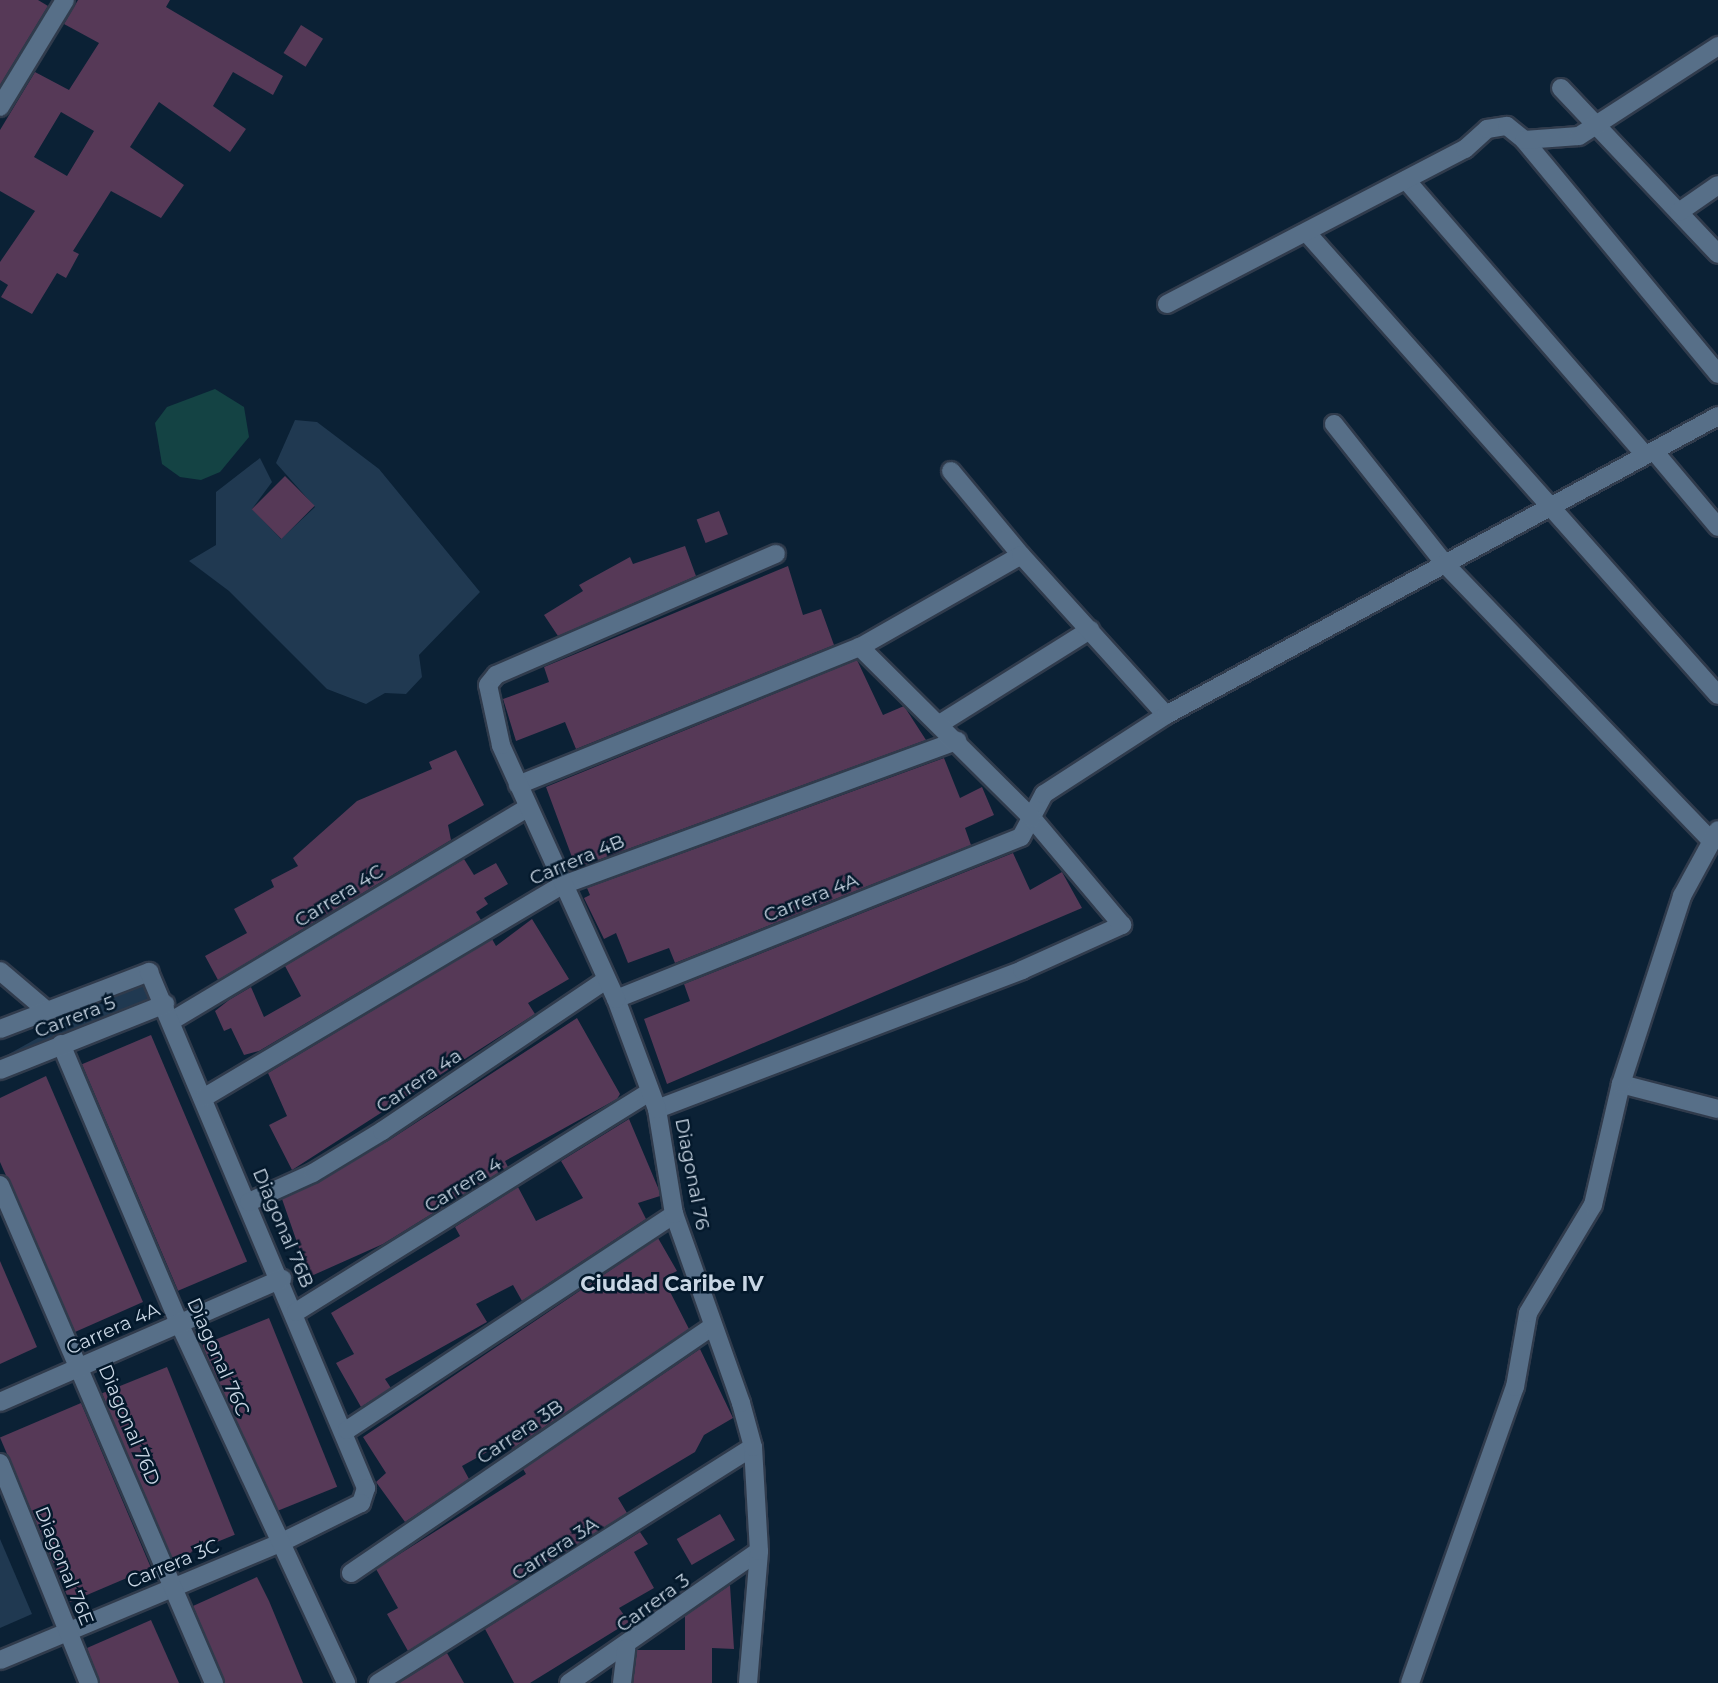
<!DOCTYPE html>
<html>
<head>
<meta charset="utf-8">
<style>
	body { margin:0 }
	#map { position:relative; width:1718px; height:1683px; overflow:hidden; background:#0b2135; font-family:Montserrat,sans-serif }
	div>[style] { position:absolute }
	.green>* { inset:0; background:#203951; transform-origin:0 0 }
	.water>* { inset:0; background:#144344 }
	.building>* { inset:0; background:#563957; transform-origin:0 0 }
	.roads { filter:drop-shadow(2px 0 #303b4c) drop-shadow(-2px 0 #303b4c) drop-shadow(0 2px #303b4c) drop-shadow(0 -2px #303b4c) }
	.minor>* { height:18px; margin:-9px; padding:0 9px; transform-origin:9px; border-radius:9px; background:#576f88 }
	span { translate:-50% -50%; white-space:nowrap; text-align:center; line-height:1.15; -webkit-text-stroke:5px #03182b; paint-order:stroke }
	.street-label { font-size:19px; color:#c9d6e4 }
	.neighbourhood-label { font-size:21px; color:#c9d6e4; font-weight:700 }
</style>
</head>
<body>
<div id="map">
	<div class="green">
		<i style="clip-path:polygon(295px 420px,317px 422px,379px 469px,480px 592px,419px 655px,422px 677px,406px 694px,385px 693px,366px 704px,327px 689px,229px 591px,189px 561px,216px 545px,216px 492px,260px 458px,272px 482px,252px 509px,281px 539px,315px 507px,276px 463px)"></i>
		<i style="left:144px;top:979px;width:21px;height:156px;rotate:61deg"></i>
		<i style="clip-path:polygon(0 1539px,32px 1614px,0 1628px)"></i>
	</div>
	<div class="water">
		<i style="clip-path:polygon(215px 389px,244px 407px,249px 437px,220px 472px,201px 480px,180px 477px,162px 464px,155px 423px,167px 407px)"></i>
	</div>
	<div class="building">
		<i style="clip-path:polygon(0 0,38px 0,48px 6px,0 85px)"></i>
		<i style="clip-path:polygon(evenodd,78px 0,170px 0,166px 7px,283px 76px,273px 95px,233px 72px,213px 106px,246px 129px,230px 152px,159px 102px,130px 147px,184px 185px,161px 218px,111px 191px,73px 251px,79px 254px,66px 278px,57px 273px,32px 314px,1px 297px,8px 285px,0 280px,0 262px,35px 211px,0 191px,0 130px,35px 72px,69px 90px,99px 43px,64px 24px,78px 0,61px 112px,94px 131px,67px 176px,34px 157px,61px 112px)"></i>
		<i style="left:301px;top:25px;width:26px;height:33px;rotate:32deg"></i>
		<i style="left:285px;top:476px;width:42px;height:47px;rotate:45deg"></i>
		<i style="left:719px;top:511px;width:25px;height:24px;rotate:69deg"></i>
		<i style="clip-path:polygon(685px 546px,696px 576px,558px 636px,544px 615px,583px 591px,579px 585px,630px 557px,633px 564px)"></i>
		<i style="clip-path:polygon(788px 566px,803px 615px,821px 609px,834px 645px,576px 749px,565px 722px,516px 741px,503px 699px,549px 682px,544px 667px)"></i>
		<i style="clip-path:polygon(857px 660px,883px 715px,904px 706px,926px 740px,576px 868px,546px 787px)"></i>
		<i style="clip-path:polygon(456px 750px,484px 805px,448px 825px,451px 840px,218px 980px,205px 956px,247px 933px,234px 909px,274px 887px,271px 880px,298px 866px,293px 858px,357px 801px,432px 769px,429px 762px)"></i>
		<i style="clip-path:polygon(944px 758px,960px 798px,982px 787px,994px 815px,965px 828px,971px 845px,675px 963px,669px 948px,628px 963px,616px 933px,604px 939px,584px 898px,590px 895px,587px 888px)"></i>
		<i style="clip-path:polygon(1013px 853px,1030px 890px,1062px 872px,1082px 908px,667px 1084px,644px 1019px,690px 1001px,684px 984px)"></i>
		<i style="clip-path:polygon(464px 859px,474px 875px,496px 863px,508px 884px,484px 898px,488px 904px,476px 912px,481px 920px,259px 1051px,244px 1055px,231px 1028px,224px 1031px,215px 1011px,229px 1000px,251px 987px,264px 1017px,301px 996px,285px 966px)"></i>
		<i style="clip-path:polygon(532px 919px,569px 979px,528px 1003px,535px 1014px,292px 1170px,269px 1125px,287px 1116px,268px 1073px,492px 939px,496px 946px)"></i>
		<i style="clip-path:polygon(577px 1018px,620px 1094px,617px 1099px,505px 1161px,508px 1167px,383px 1244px,309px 1277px,282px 1199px,388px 1141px)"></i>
		<i style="left:151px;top:1035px;width:246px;height:75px;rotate:67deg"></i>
		<i style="clip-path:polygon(46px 1076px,143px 1302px,75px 1332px,0 1162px,0 1098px)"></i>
		<i style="clip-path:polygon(629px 1119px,659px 1190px,660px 1196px,638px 1203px,646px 1219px,522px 1301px,513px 1285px,476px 1304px,487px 1322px,385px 1379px,391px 1388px,361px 1407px,336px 1363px,354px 1354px,331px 1313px,460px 1236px,455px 1227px,518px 1187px,536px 1221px,583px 1198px,561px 1161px)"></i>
		<i style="clip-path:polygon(658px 1238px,677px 1271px,663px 1278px,689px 1329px,512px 1449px,507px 1441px,462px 1466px,469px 1479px,405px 1522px,376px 1482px,386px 1473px,363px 1437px)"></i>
		<i style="clip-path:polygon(0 1261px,37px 1347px,0 1364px)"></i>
		<i style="left:269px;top:1318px;width:182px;height:72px;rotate:68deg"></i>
		<i style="clip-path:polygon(700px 1349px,733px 1418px,704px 1435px,695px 1452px,618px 1498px,627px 1513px,408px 1651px,387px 1614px,398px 1608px,376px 1569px,526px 1474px,523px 1469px)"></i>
		<i style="left:167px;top:1367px;width:181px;height:70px;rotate:68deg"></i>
		<i style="left:81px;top:1403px;width:179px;height:88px;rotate:67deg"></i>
		<i style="left:720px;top:1514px;width:30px;height:50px;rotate:60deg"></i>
		<i style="clip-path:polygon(640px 1532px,648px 1544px,634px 1552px,654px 1588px,619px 1608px,629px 1622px,530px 1683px,514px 1683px,485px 1629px)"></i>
		<i style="clip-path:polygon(257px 1577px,269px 1601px,303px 1683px,225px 1683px,193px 1606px)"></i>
		<i style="clip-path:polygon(730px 1585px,734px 1649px,712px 1648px,712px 1683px,633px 1683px,637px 1650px,685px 1650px,685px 1616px)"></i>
		<i style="clip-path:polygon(151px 1620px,179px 1683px,100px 1683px,87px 1648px)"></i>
		<i style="clip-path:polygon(447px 1653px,464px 1683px,399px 1683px)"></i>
	</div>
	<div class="roads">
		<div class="minor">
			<i style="left:1561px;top:88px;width:228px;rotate:46.6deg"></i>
			<i style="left:0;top:107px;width:125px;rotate:-58.7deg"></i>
			<i style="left:1524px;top:140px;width:304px;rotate:50.3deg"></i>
			<i style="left:1406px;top:180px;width:364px;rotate:49deg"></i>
			<i style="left:1679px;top:212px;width:47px;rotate:-34.7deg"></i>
			<i style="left:1307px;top:233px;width:618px;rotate:48.34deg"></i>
			<i style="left:1167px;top:304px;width:336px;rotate:-27.5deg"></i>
			<i style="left:1465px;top:149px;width:30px;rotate:-42deg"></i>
			<i style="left:1487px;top:129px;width:20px;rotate:-9deg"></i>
			<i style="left:1507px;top:126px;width:22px;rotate:39deg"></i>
			<i style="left:1524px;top:140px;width:55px;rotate:-4.2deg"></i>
			<i style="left:1579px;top:136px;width:166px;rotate:-32.9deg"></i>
			<i style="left:1334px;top:424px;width:179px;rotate:51.6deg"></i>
			<i style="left:1445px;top:564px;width:385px;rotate:46.1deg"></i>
			<i style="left:1654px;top:451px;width:99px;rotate:49.9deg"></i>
			<i style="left:951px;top:471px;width:109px;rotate:50.2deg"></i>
			<i style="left:941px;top:723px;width:176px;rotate:-32deg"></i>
			<i style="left:518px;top:785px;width:369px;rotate:-22deg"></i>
			<i style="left:860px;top:647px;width:185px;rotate:-29.7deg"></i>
			<i style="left:1021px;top:555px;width:216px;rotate:47.8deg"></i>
			<i style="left:0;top:971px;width:60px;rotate:40.3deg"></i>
			<i style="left:616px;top:999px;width:436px;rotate:-21.8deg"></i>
			<i style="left:1021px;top:837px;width:49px;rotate:-61.9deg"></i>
			<i style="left:1044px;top:794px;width:145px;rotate:-32.9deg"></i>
			<i style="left:1166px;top:715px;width:628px;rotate:-28.44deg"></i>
			<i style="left:173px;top:1020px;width:413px;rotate:-30.9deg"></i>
			<i style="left:0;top:1029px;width:160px;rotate:-20.9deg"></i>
			<i style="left:149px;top:972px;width:560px;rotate:67.19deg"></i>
			<i style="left:366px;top:1488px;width:16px;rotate:108deg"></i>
			<i style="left:361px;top:1503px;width:90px;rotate:153.7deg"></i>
			<i style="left:280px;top:1543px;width:303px;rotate:157.3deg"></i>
			<i style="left:61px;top:1044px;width:303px;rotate:67.1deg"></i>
			<i style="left:179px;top:1323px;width:397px;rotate:65.1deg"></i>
			<i style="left:0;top:1070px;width:178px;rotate:-21.8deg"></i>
			<i style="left:1621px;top:1084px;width:100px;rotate:14.5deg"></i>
			<i style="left:205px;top:1097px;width:413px;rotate:-30.7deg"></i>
			<i style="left:560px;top:886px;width:423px;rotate:-20.1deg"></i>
			<i style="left:657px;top:1109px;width:391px;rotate:-20.8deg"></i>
			<i style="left:1022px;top:970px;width:110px;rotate:-24.2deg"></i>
			<i style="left:1122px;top:925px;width:140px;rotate:-130.1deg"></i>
			<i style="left:1032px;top:818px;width:243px;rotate:-135.2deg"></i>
			<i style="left:0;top:1185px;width:542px;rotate:66.75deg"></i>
			<i style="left:249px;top:1202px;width:70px;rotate:-24.4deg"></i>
			<i style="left:313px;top:1173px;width:81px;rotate:-31.3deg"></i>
			<i style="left:382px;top:1131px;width:270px;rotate:-34deg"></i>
			<i style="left:296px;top:1312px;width:417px;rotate:-31.9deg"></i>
			<i style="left:0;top:1402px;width:308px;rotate:-23.6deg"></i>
			<i style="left:347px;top:1430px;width:392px;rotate:-33.4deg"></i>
			<i style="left:0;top:1463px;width:237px;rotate:68deg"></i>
			<i style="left:351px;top:1573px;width:438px;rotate:-34.3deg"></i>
			<i style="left:378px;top:1683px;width:443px;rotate:-32.2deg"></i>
			<i style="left:569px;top:1683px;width:231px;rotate:-34.8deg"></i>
			<i style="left:622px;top:1683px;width:35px;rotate:-83deg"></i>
			<i style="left:748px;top:1683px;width:132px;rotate:-85.2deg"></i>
			<i style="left:759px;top:1551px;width:104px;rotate:-93.3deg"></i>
			<i style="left:753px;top:1447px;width:46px;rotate:-105.3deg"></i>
			<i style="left:741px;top:1403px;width:201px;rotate:-109.5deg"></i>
			<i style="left:674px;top:1214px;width:106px;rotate:-99.2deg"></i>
			<i style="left:657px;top:1109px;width:117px;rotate:-110.4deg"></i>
			<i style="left:616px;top:999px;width:279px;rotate:-114.4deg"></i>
			<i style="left:501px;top:745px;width:61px;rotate:-102.2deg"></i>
			<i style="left:488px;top:685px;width:13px;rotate:-51deg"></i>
			<i style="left:496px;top:675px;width:305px;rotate:-23.4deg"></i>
			<i style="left:1410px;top:1683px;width:314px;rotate:-70.5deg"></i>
			<i style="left:1515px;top:1387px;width:75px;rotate:-80deg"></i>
			<i style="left:1528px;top:1313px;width:126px;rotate:-59deg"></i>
			<i style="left:1593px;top:1205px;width:124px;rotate:-77deg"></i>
			<i style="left:1621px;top:1084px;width:198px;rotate:-72deg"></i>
			<i style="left:1682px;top:896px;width:75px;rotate:-61.4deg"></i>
		</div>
	</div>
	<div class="street-label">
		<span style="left:577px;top:860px;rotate:-23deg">Carrera 4B</span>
		<span style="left:339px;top:896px;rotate:-32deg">Carrera 4C</span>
		<span style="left:811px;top:898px;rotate:-22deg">Carrera 4A</span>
		<span style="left:75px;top:1017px;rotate:-21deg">Carrera 5</span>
		<span style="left:419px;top:1081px;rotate:-34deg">Carrera 4a</span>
		<span style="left:692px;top:1174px;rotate:79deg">Diagonal 76</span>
		<span style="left:463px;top:1185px;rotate:-32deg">Carrera 4</span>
		<span style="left:283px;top:1228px;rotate:67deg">Diagonal 76B</span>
		<span style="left:113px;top:1329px;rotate:-24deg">Carrera 4A</span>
		<span style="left:218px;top:1357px;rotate:66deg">Diagonal 76C</span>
		<span style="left:129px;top:1425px;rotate:67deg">Diagonal 76D</span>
		<span style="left:520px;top:1432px;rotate:-34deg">Carrera 3B</span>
		<span style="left:555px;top:1549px;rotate:-33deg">Carrera 3A</span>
		<span style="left:173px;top:1564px;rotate:-23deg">Carrera 3C</span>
		<span style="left:64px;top:1566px;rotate:68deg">Diagonal 76E</span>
		<span style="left:653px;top:1603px;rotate:-36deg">Carrera 3</span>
	</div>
	<div class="neighbourhood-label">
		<span style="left:672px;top:1284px">Ciudad Caribe IV</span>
	</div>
</div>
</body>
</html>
